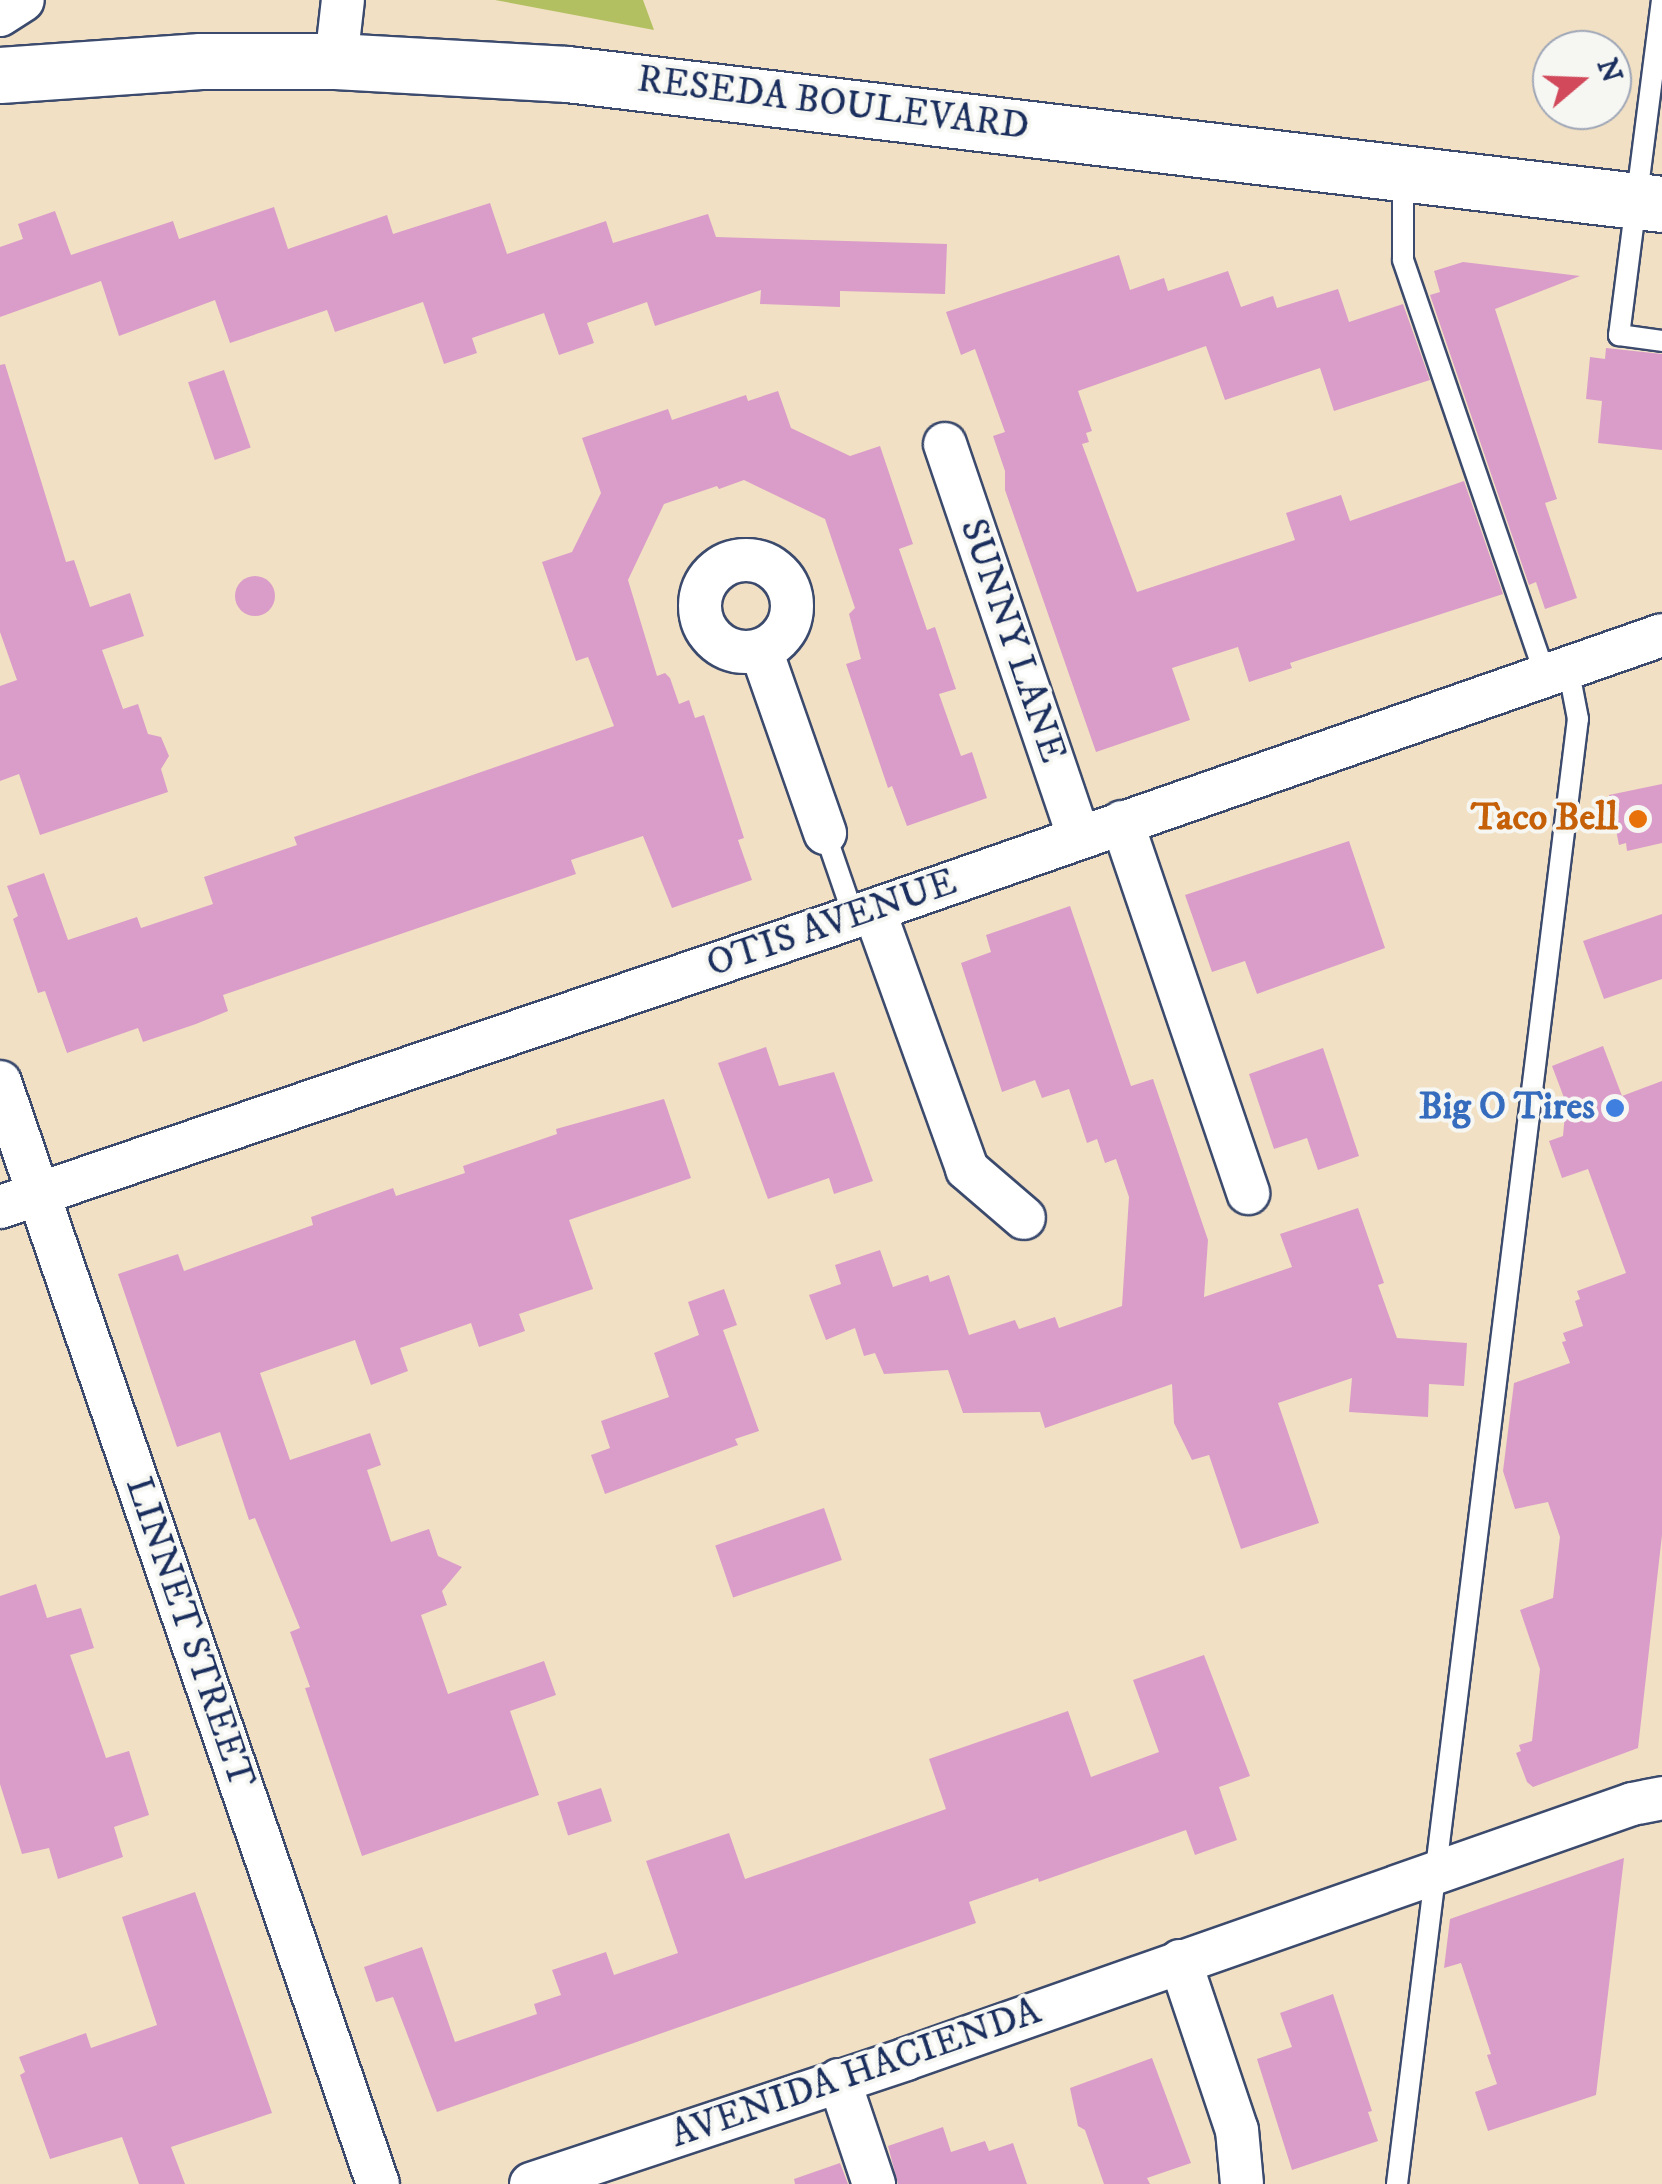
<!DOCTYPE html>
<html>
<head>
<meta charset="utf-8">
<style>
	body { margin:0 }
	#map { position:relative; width:1662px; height:2184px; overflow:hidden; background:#f1e0c3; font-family:"IM FELL DW Pica",serif }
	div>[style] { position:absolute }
	.green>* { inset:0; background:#b3c062 }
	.building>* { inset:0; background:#da9dc9; transform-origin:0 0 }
	.round { border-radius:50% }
	.roads { filter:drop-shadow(2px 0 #3b4a6d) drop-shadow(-2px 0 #3b4a6d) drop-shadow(0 2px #3b4a6d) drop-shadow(0 -2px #3b4a6d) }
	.service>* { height:20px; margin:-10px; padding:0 10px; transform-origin:10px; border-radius:10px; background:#fff }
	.minor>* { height:42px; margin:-21px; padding:0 21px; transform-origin:21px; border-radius:21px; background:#fff }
	.minor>.ring { margin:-21px; padding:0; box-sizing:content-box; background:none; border:42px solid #fff; border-radius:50% }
	.secondary>* { height:55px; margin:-27.5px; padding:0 27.5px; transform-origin:27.5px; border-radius:27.5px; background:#fff }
	.dots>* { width:28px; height:28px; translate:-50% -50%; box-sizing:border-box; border:5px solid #f6f6f2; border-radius:50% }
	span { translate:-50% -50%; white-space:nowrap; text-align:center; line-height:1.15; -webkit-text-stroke:8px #f6f6f2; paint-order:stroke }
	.street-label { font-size:38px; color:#1b2f5e }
	.food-label { font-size:38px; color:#c56008; font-weight:700 }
	.right { translate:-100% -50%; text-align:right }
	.shop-label { font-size:38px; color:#366cbe; font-weight:700 }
	.north { position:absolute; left:1532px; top:30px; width:100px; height:100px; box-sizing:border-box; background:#f6f6f2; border:2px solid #9ea6b7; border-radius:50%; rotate:71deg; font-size:28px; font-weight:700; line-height:40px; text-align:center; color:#1b2f5e }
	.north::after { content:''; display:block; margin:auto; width:35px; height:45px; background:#d1495b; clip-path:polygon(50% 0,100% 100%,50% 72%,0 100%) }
</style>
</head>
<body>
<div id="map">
	<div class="green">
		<i style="clip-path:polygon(495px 0,643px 0,654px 30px)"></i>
	</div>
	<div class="building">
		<i style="clip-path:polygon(490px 203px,507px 254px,606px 221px,613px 243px,708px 214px,716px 237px,947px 244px,945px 294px,840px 291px,840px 307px,760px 304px,761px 290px,655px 326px,647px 302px,587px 323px,594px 343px,559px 355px,544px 313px,472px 338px,477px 353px,444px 364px,423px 302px,335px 332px,327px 310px,230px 343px,215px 300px,119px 336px,101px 281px,0 317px,0 247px,23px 239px,18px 224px,55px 211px,71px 255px,173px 221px,179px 239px,274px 207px,288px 249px,387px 215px,393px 234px)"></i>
		<i style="clip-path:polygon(1119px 255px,1130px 290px,1164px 278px,1168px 291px,1228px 271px,1241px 307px,1273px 296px,1277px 308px,1338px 289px,1349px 322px,1403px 304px,1430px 380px,1334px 411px,1320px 368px,1225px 400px,1206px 346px,1078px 391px,1092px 431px,1086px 433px,1089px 442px,1082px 444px,1137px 592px,1295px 540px,1286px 513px,1341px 495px,1350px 521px,1464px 481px,1503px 594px,1290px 663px,1292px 668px,1249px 682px,1238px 647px,1172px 668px,1190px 720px,1096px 752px,1005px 490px,1005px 471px,993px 436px,1005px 432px,975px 349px,961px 355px,946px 312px)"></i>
		<i style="clip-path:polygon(1463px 262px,1580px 276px,1495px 309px,1557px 499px,1545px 503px,1577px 598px,1545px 609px,1536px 582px,1529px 585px,1430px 295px,1440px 292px,1434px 271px)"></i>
		<i style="clip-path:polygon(1606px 348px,1662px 354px,1662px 450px,1598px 443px,1602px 401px,1586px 399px,1590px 357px,1605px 359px)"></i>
		<i style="clip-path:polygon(5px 364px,66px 562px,74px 560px,90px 607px,130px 593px,144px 636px,102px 650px,123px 709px,138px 704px,148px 734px,161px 737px,169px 756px,161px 769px,168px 792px,40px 835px,19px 774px,0 781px,0 686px,17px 680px,0 632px,0 365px)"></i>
		<i style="left:224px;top:370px;width:82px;height:38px;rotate:71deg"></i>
		<i style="clip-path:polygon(778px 391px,791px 428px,850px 456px,880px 446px,913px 544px,899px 549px,927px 630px,935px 627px,956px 689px,939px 694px,961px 756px,972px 752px,987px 798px,907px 826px,892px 786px,888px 788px,846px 664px,861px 659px,849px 614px,855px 608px,825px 519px,744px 480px,719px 489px,717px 486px,664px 504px,628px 580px,657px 676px,665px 673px,670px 678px,679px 704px,689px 700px,695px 718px,704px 715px,744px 838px,738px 840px,752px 880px,672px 908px,643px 836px,571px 860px,576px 874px,223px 995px,228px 1011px,196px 1024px,143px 1042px,138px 1028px,67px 1053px,45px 991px,38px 993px,13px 919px,18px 916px,7px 886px,44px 873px,68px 940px,137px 917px,141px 928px,213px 904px,204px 877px,297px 845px,294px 837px,614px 726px,588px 657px,576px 661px,542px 562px,572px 552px,601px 493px,582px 438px,668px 409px,672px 420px,746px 395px,748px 401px)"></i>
		<i class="round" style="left:235px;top:576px;width:40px;height:40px"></i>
		<i style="clip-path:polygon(1662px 784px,1662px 843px,1627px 851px,1626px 843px,1619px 845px,1609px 795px)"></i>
		<i style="clip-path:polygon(1349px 841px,1385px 948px,1257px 994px,1245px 961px,1212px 972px,1185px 895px)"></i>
		<i style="clip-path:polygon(1070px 906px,1131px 1086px,1153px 1079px,1208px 1240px,1204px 1297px,1292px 1267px,1280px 1234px,1358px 1208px,1384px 1283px,1378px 1285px,1397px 1338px,1467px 1343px,1464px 1386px,1429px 1384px,1428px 1417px,1349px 1412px,1352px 1378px,1278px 1403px,1319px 1523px,1241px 1549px,1209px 1455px,1192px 1460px,1174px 1423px,1172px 1384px,1045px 1428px,1040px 1412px,963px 1413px,948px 1370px,884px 1374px,875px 1353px,864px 1356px,855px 1328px,826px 1340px,809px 1295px,841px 1284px,835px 1265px,880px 1250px,893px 1287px,928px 1275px,930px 1282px,949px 1275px,969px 1335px,1015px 1320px,1019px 1329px,1055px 1317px,1059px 1328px,1122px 1306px,1129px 1197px,1116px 1159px,1105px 1163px,1097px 1139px,1087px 1143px,1069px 1089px,1042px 1098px,1035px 1080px,1002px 1092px,961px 963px,991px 952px,986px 935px)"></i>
		<i style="clip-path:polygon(1662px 914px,1662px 979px,1604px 999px,1583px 941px)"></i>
		<i style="clip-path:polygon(1603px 1046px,1622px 1096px,1662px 1081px,1662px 1535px,1638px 1748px,1533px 1787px,1527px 1782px,1516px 1753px,1521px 1751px,1519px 1745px,1532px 1741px,1540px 1669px,1520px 1610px,1553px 1598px,1560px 1537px,1548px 1502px,1515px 1509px,1503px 1471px,1514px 1383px,1570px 1363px,1562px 1342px,1566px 1341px,1563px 1333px,1583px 1326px,1575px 1301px,1580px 1299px,1577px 1291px,1626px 1273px,1588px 1169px,1562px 1178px,1549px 1141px,1563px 1136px,1566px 1103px,1552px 1066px)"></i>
		<i style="clip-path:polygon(766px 1047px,779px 1086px,834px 1072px,873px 1181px,834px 1194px,829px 1178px,768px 1199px,718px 1063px)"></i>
		<i style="clip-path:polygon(1323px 1048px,1359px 1156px,1318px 1170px,1307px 1138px,1274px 1149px,1249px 1074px)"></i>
		<i style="clip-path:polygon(664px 1099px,691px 1178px,569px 1220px,593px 1289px,519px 1314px,525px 1331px,479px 1347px,471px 1323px,400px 1348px,408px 1371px,371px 1385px,355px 1340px,260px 1373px,290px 1460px,370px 1433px,381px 1465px,367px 1470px,391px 1542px,429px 1529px,438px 1556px,462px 1567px,442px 1591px,447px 1605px,421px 1615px,448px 1694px,544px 1661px,556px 1695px,510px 1711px,539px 1795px,362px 1856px,305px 1688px,310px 1687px,290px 1632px,300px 1628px,255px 1518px,249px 1520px,220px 1432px,177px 1447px,118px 1274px,178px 1254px,184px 1271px,313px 1225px,311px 1217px,393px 1188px,396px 1196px,465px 1173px,463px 1166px,557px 1134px,556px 1129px)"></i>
		<i style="clip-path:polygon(724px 1289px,737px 1325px,723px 1330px,759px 1431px,735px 1439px,738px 1445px,605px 1494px,591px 1455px,610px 1448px,601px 1421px,669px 1397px,654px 1353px,699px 1335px,688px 1302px)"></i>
		<i style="left:824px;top:1508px;width:55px;height:115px;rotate:71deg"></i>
		<i style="clip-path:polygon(36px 1584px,47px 1618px,81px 1608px,94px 1648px,70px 1655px,106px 1758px,129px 1751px,149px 1815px,114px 1827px,123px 1857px,58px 1879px,49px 1848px,22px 1854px,0 1784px,0 1596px)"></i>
		<i style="clip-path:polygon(1204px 1655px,1250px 1776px,1219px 1787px,1237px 1840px,1195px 1855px,1186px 1830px,1039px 1882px,1038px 1878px,969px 1902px,976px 1923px,437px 2112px,393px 1997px,376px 2002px,364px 1967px,422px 1947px,455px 2042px,537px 2014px,534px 2004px,561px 1995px,552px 1970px,606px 1952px,614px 1975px,678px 1953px,646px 1861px,729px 1833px,745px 1879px,858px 1840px,946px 1809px,929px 1759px,1068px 1711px,1091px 1777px,1159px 1752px,1133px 1680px)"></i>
		<i style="left:601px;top:1788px;width:35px;height:46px;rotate:72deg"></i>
		<i style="clip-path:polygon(1624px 1858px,1596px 2095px,1488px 2131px,1475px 2092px,1497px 2084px,1487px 2055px,1491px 2054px,1461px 1963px,1444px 1968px,1450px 1919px)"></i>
		<i style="clip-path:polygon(195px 1892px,272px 2113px,171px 2147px,185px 2184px,139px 2184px,122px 2137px,50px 2159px,20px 2075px,25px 2072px,19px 2057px,86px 2033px,91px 2048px,157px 2025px,122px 1917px)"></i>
		<i style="clip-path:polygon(1333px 1994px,1372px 2111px,1368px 2112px,1378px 2141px,1292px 2170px,1257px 2059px,1292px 2047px,1280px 2013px)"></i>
		<i style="clip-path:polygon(1152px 2058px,1191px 2163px,1147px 2178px,1150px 2184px,1104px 2184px,1085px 2130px,1078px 2126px,1070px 2088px)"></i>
		<i style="clip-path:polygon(943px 2127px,951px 2152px,985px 2141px,989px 2151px,1013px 2143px,1027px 2184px,898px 2184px,888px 2146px)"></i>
		<i style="clip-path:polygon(840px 2163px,848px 2184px,795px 2184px,794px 2179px)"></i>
	</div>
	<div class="roads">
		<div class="service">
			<i style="left:1662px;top:0;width:338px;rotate:97.3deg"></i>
			<i style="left:1619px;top:335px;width:43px;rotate:7.9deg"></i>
			<i style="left:1403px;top:175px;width:85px;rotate:90deg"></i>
			<i style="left:1403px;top:260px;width:439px;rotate:71.1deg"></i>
			<i style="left:825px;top:833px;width:89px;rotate:71deg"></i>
			<i style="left:1397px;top:2184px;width:1476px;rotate:-82.96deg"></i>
			<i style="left:1578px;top:719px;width:53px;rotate:-100.9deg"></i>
		</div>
		<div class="minor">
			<i style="left:0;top:15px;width:27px;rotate:-33deg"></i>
			<i style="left:336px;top:61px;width:61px;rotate:-83.5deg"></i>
			<i style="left:945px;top:444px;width:415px;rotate:71.2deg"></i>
			<i class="ring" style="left:700px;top:560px;width:50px;height:50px"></i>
			<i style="left:761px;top:650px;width:194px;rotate:70.7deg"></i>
			<i style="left:1122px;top:822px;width:392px;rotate:71.2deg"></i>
			<i style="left:874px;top:910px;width:275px;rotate:70.2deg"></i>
			<i style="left:967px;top:1169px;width:75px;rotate:40.7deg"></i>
			<i style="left:0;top:1082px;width:1165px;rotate:71.07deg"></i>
			<i style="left:0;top:1207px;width:871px;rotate:-18.75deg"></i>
			<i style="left:825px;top:927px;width:886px;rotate:-19.23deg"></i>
			<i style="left:1180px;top:1961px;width:178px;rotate:71.4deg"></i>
			<i style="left:1237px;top:2130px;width:54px;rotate:84.7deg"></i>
			<i style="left:839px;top:2080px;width:110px;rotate:71.4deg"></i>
			<i style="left:531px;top:2184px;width:395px;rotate:-18.4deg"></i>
			<i style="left:906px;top:2059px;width:769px;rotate:-19.35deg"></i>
			<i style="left:1632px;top:1804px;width:31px;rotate:-11deg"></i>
		</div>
		<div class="secondary">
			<i style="left:0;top:75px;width:201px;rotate:-4deg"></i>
			<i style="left:201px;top:61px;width:135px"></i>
			<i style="left:336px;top:61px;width:231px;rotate:3.2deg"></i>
			<i style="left:567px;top:74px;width:1103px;rotate:6.77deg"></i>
		</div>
	</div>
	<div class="dots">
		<i style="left:1638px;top:819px;background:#e8710a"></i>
		<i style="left:1615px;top:1108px;background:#3f7fe0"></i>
	</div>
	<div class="street-label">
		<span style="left:833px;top:104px;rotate:7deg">RESEDA BOULEVARD</span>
		<span style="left:1012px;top:641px;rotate:71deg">SUNNY LANE</span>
		<span style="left:832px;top:924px;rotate:-19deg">OTIS AVENUE</span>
		<span style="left:189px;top:1633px;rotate:71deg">LINNET STREET</span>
		<span style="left:856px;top:2074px;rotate:-19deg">AVENIDA HACIENDA</span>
	</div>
	<div class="food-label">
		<span class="right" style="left:1618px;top:819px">Taco Bell</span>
	</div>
	<div class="shop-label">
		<span class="right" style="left:1595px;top:1108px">Big O Tires</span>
	</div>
	<div class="north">N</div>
</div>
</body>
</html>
